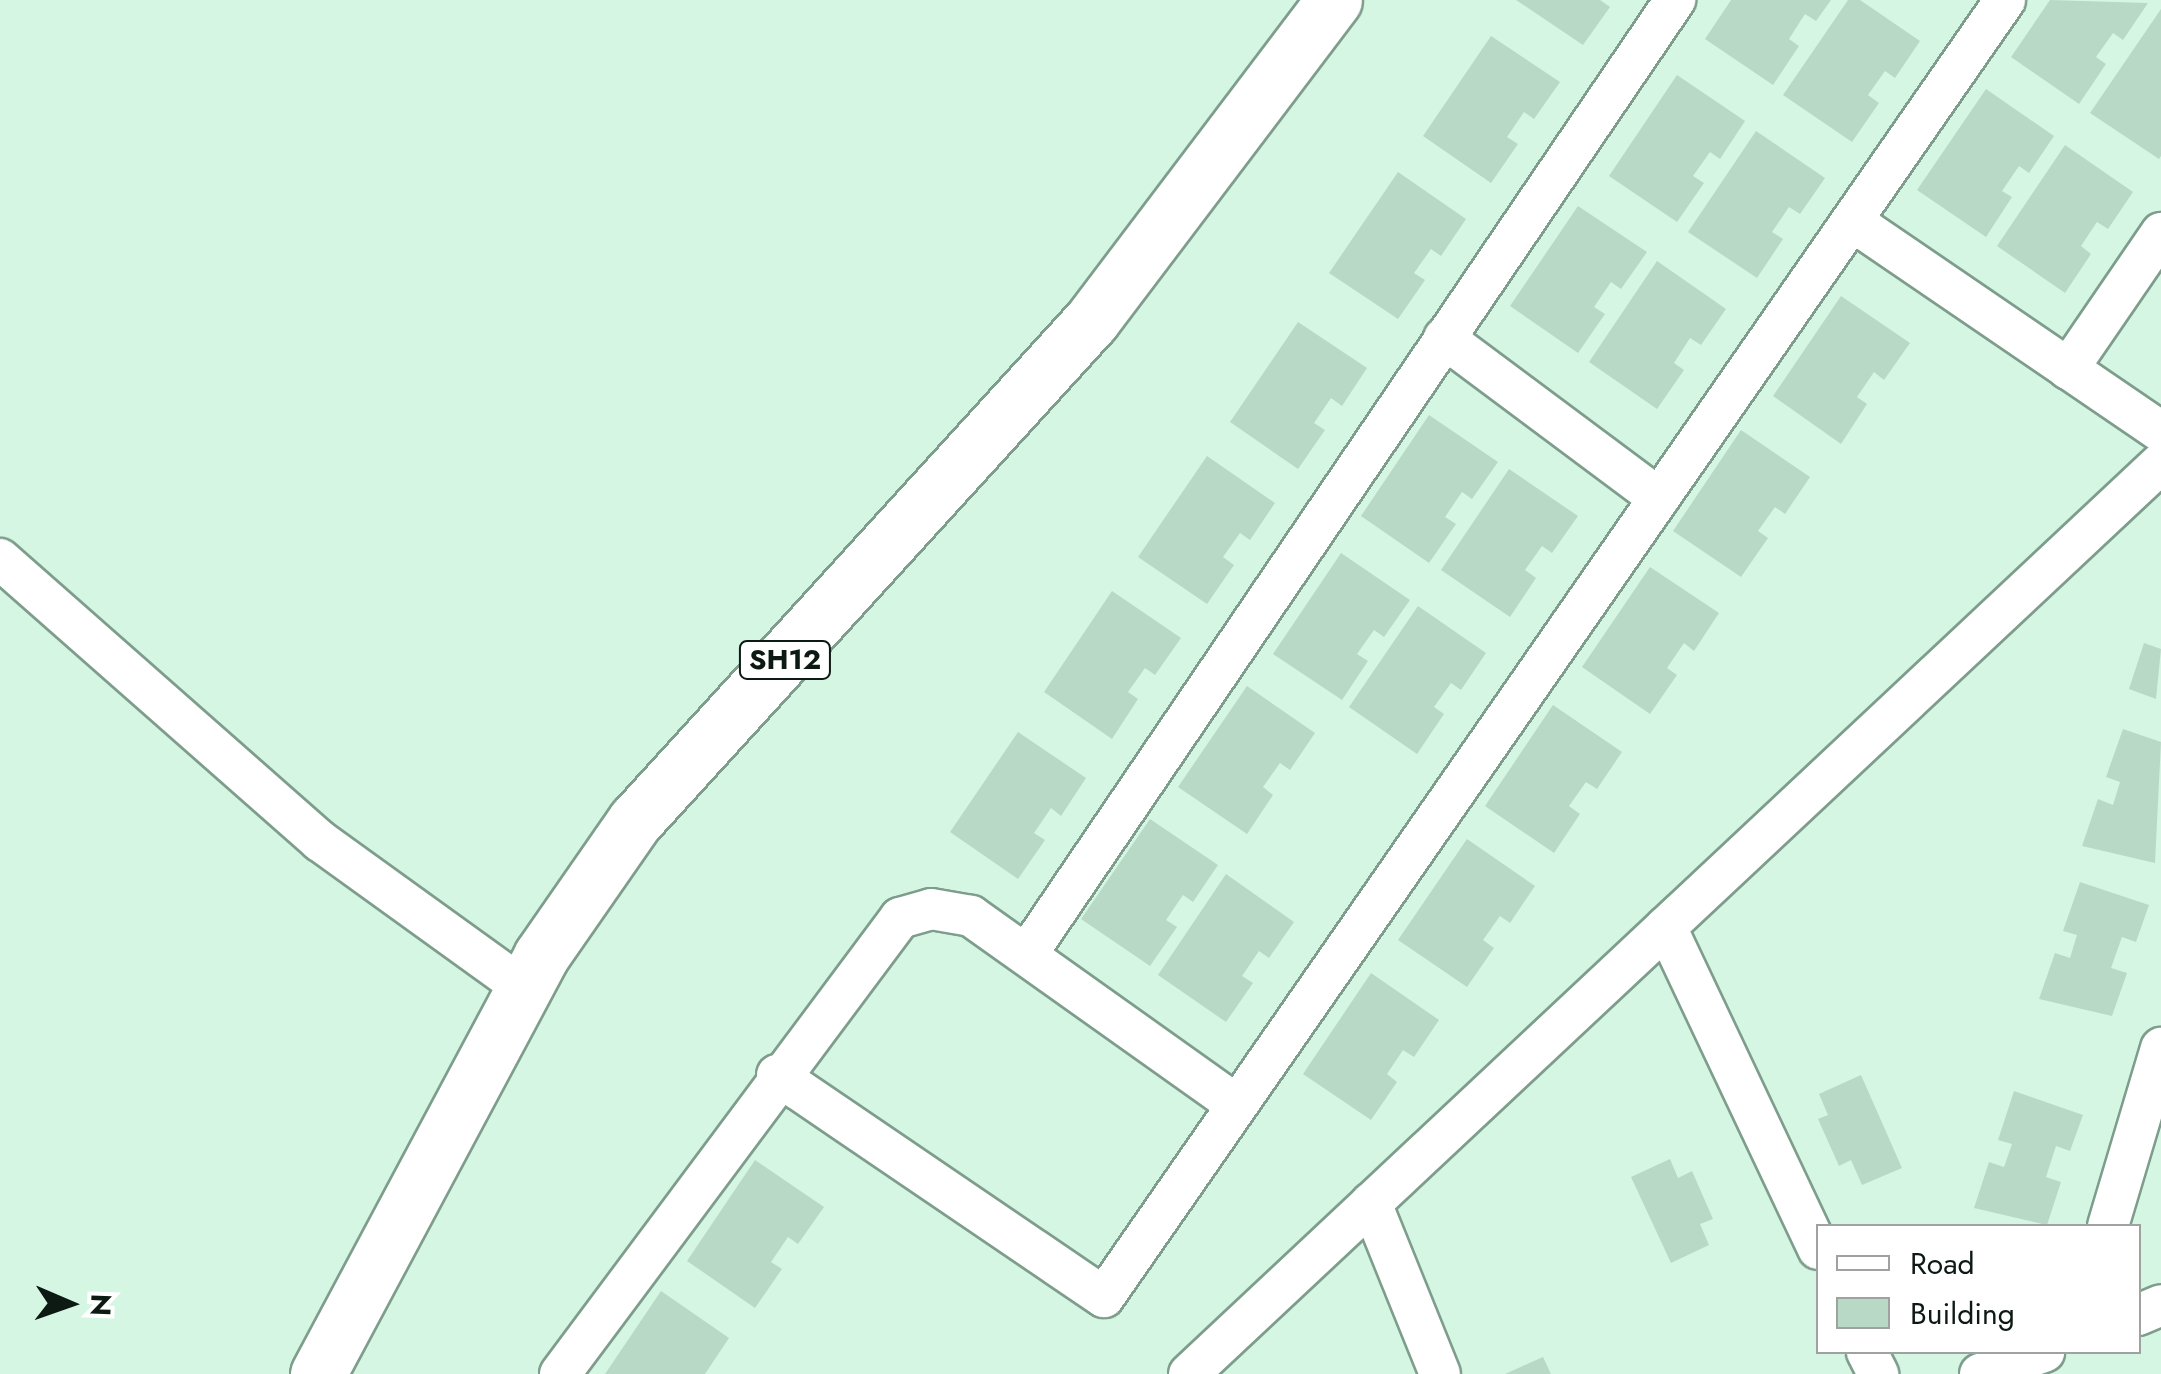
<!DOCTYPE html>
<html>
<head>
<meta charset="utf-8">
<style>
	body { margin:0 }
	#map { position:relative; width:2161px; height:1374px; overflow:hidden; background:#d5f6e3; font-family:Jost,sans-serif }
	div>[style] { position:absolute }
	.building>* { inset:0; background:#b9d9c7 }
	.roads { filter:drop-shadow(2px 0 #7e9d8c) drop-shadow(-2px 0 #7e9d8c) drop-shadow(0 2px #7e9d8c) drop-shadow(0 -2px #7e9d8c) }
	.minor>* { height:40px; margin:-20px; padding:0 20px; transform-origin:20px; border-radius:20px; background:#fff }
	.primary>* { height:55px; margin:-27.5px; padding:0 27.5px; transform-origin:27.5px; border-radius:27.5px; background:#fff }
	span { translate:-50% -50%; white-space:nowrap; text-align:center; line-height:1.15; -webkit-text-stroke:9px #fff; paint-order:stroke }
	.shield-label span { padding:2px 8px; background:#fff; border:2px solid; border-radius:8px; -webkit-text-stroke-width:0 }
	.shield-label { font-size:28px; color:#0d1913; font-weight:700 }
	.legend { position:absolute; left:1816px; top:1224px; width:325px; height:130px; box-sizing:border-box; background:#fff; border:2px solid #9ea3a1; margin:0; padding:12px 18px; list-style:none; font-size:30px; color:#0d1913 }
	.legend li { display:flex; align-items:center; gap:20px; height:50px }
	.legend b { width:50px; border:2px solid #9ea3a1 }
	.north { position:absolute; left:20px; top:1254px; width:100px; height:100px; -webkit-text-stroke:8px #fff; paint-order:stroke; rotate:92deg; font-size:28px; font-weight:700; line-height:40px; text-align:center; color:#0d1913 }
	.north::after { content:''; display:block; margin:auto; width:35px; height:45px; background:#0d1913; clip-path:polygon(50% 0,100% 100%,50% 72%,0 100%) }
</style>
</head>
<body>
<div id="map">
	<div class="building">
		<i style="clip-path:polygon(1516px 0,1600px 0,1610px 7px,1583px 45px)"></i>
		<i style="clip-path:polygon(1731px 0,1831px 0,1816px 21px,1805px 14px,1789px 39px,1799px 46px,1773px 85px,1705px 39px)"></i>
		<i style="clip-path:polygon(1848px 0,1860px 0,1920px 41px,1895px 78px,1885px 71px,1868px 95px,1879px 103px,1852px 142px,1783px 95px)"></i>
		<i style="clip-path:polygon(2050px 0,2148px 3px,2123px 40px,2113px 33px,2096px 57px,2106px 64px,2079px 104px,2011px 57px)"></i>
		<i style="clip-path:polygon(2161px 9px,2161px 156px,2159px 159px,2090px 113px)"></i>
		<i style="clip-path:polygon(1491px 36px,1560px 82px,1534px 119px,1524px 112px,1507px 137px,1518px 144px,1491px 183px,1423px 136px)"></i>
		<i style="clip-path:polygon(1677px 75px,1745px 121px,1720px 159px,1710px 152px,1693px 176px,1704px 183px,1677px 222px,1609px 176px)"></i>
		<i style="clip-path:polygon(1986px 89px,2054px 136px,2029px 173px,2019px 166px,2002px 191px,2012px 197px,1986px 237px,1917px 190px)"></i>
		<i style="clip-path:polygon(1756px 131px,1825px 178px,1800px 214px,1789px 207px,1772px 232px,1783px 239px,1757px 278px,1688px 232px)"></i>
		<i style="clip-path:polygon(2065px 145px,2133px 192px,2108px 229px,2097px 222px,2081px 246px,2091px 254px,2065px 293px,1997px 246px)"></i>
		<i style="clip-path:polygon(1398px 172px,1466px 219px,1441px 256px,1431px 249px,1414px 273px,1425px 280px,1398px 319px,1329px 273px)"></i>
		<i style="clip-path:polygon(1578px 206px,1647px 252px,1621px 289px,1611px 282px,1594px 307px,1605px 314px,1578px 353px,1510px 306px)"></i>
		<i style="clip-path:polygon(1657px 261px,1726px 309px,1701px 345px,1690px 338px,1674px 363px,1684px 370px,1657px 409px,1589px 362px)"></i>
		<i style="clip-path:polygon(1841px 296px,1910px 343px,1884px 380px,1874px 372px,1857px 397px,1867px 404px,1841px 444px,1773px 396px)"></i>
		<i style="clip-path:polygon(1298px 322px,1367px 368px,1342px 406px,1331px 398px,1314px 423px,1325px 430px,1298px 469px,1230px 422px)"></i>
		<i style="clip-path:polygon(1429px 415px,1498px 462px,1472px 499px,1462px 492px,1445px 517px,1456px 524px,1429px 563px,1361px 516px)"></i>
		<i style="clip-path:polygon(1741px 430px,1810px 477px,1785px 514px,1775px 507px,1758px 531px,1768px 538px,1741px 577px,1673px 531px)"></i>
		<i style="clip-path:polygon(1207px 456px,1275px 503px,1250px 540px,1240px 533px,1223px 557px,1234px 565px,1207px 604px,1138px 557px)"></i>
		<i style="clip-path:polygon(1509px 469px,1578px 516px,1552px 553px,1542px 546px,1525px 570px,1536px 578px,1510px 617px,1441px 570px)"></i>
		<i style="clip-path:polygon(1341px 553px,1410px 600px,1384px 637px,1374px 630px,1357px 654px,1368px 661px,1342px 700px,1273px 654px)"></i>
		<i style="clip-path:polygon(1650px 567px,1719px 613px,1694px 651px,1684px 643px,1667px 668px,1677px 675px,1650px 714px,1582px 667px)"></i>
		<i style="clip-path:polygon(1112px 591px,1181px 638px,1155px 675px,1145px 668px,1128px 692px,1138px 699px,1112px 739px,1044px 692px)"></i>
		<i style="clip-path:polygon(1418px 606px,1486px 653px,1461px 690px,1451px 683px,1434px 707px,1444px 714px,1417px 754px,1349px 707px)"></i>
		<i style="clip-path:polygon(2144px 643px,2161px 649px,2156px 699px,2129px 689px)"></i>
		<i style="clip-path:polygon(1247px 686px,1315px 733px,1290px 770px,1280px 763px,1263px 787px,1273px 795px,1247px 834px,1178px 787px)"></i>
		<i style="clip-path:polygon(1553px 705px,1622px 752px,1597px 789px,1586px 782px,1569px 806px,1580px 814px,1554px 853px,1485px 806px)"></i>
		<i style="clip-path:polygon(2123px 729px,2161px 742px,2155px 863px,2082px 846px,2098px 799px,2113px 805px,2120px 782px,2106px 777px)"></i>
		<i style="clip-path:polygon(1018px 732px,1086px 778px,1061px 816px,1051px 808px,1034px 833px,1045px 840px,1018px 879px,950px 832px)"></i>
		<i style="clip-path:polygon(1150px 819px,1218px 865px,1193px 902px,1183px 895px,1166px 920px,1177px 927px,1150px 966px,1081px 919px)"></i>
		<i style="clip-path:polygon(1467px 839px,1535px 886px,1510px 923px,1500px 916px,1483px 940px,1494px 948px,1467px 987px,1398px 940px)"></i>
		<i style="clip-path:polygon(1226px 874px,1294px 922px,1269px 958px,1259px 951px,1242px 976px,1253px 983px,1226px 1022px,1158px 975px)"></i>
		<i style="clip-path:polygon(2080px 882px,2149px 905px,2136px 942px,2122px 937px,2111px 968px,2127px 973px,2112px 1016px,2039px 999px,2055px 953px,2070px 958px,2077px 935px,2063px 931px)"></i>
		<i style="clip-path:polygon(1371px 973px,1439px 1020px,1414px 1057px,1403px 1050px,1387px 1074px,1397px 1082px,1371px 1120px,1303px 1074px)"></i>
		<i style="clip-path:polygon(1861px 1075px,1902px 1168px,1862px 1185px,1851px 1160px,1839px 1166px,1818px 1119px,1828px 1115px,1819px 1094px)"></i>
		<i style="clip-path:polygon(2014px 1091px,2083px 1115px,2070px 1151px,2056px 1146px,2046px 1177px,2061px 1182px,2047px 1225px,1974px 1208px,1989px 1162px,2004px 1167px,2012px 1144px,1998px 1140px)"></i>
		<i style="clip-path:polygon(1670px 1159px,1678px 1178px,1692px 1171px,1713px 1219px,1700px 1224px,1709px 1245px,1671px 1263px,1631px 1177px)"></i>
		<i style="clip-path:polygon(755px 1160px,824px 1207px,798px 1244px,788px 1237px,771px 1262px,782px 1269px,755px 1308px,687px 1261px)"></i>
		<i style="clip-path:polygon(661px 1291px,729px 1338px,705px 1374px,605px 1374px)"></i>
		<i style="clip-path:polygon(1543px 1357px,1551px 1374px,1505px 1374px)"></i>
	</div>
	<div class="roads">
		<div class="minor">
			<i style="left:1852px;top:221px;width:374px;rotate:34.3deg"></i>
			<i style="left:1444px;top:338px;width:268px;rotate:36.7deg"></i>
			<i style="left:2068px;top:369px;width:165px;rotate:-55.6deg"></i>
			<i style="left:0;top:559px;width:427px;rotate:41.4deg"></i>
			<i style="left:320px;top:841px;width:251px;rotate:35.8deg"></i>
			<i style="left:1666px;top:927px;width:356px;rotate:64.7deg"></i>
			<i style="left:1029px;top:951px;width:1150px;rotate:-55.81deg"></i>
			<i style="left:777px;top:1075px;width:395px;rotate:34.2deg"></i>
			<i style="left:1104px;top:1297px;width:1579px;rotate:-55.21deg"></i>
			<i style="left:1371px;top:1203px;width:184px;rotate:68deg"></i>
			<i style="left:2108px;top:1226px;width:186px;rotate:-73.4deg"></i>
			<i style="left:2138px;top:1315px;width:25px;rotate:-23deg"></i>
			<i style="left:1867px;top:1352px;width:25px;rotate:63deg"></i>
			<i style="left:560px;top:1374px;width:569px;rotate:-53.29deg"></i>
			<i style="left:900px;top:918px;width:32px;rotate:-16deg"></i>
			<i style="left:931px;top:909px;width:41px;rotate:9.9deg"></i>
			<i style="left:971px;top:916px;width:326px;rotate:35.4deg"></i>
			<i style="left:1189px;top:1374px;width:1332px;rotate:-43.14deg"></i>
			<i style="left:1980px;top:1374px;width:68px;rotate:-19deg"></i>
		</div>
		<div class="primary">
			<i style="left:318px;top:1374px;width:474px;rotate:-61.9deg"></i>
			<i style="left:541px;top:956px;width:165px;rotate:-55.2deg"></i>
			<i style="left:635px;top:821px;width:678px;rotate:-47.63deg"></i>
			<i style="left:1092px;top:320px;width:401px;rotate:-52.9deg"></i>
		</div>
	</div>
	<div class="shield-label">
		<span style="left:785px;top:660px">SH12</span>
	</div>
	<ul class="legend">
	<li><b style="height:12px;background:#fff"></b>Road</li>
	<li><b style="height:28px;background:#b9d9c7"></b>Building</li>
	</ul>
	<div class="north">N</div>
</div>
</body>
</html>
